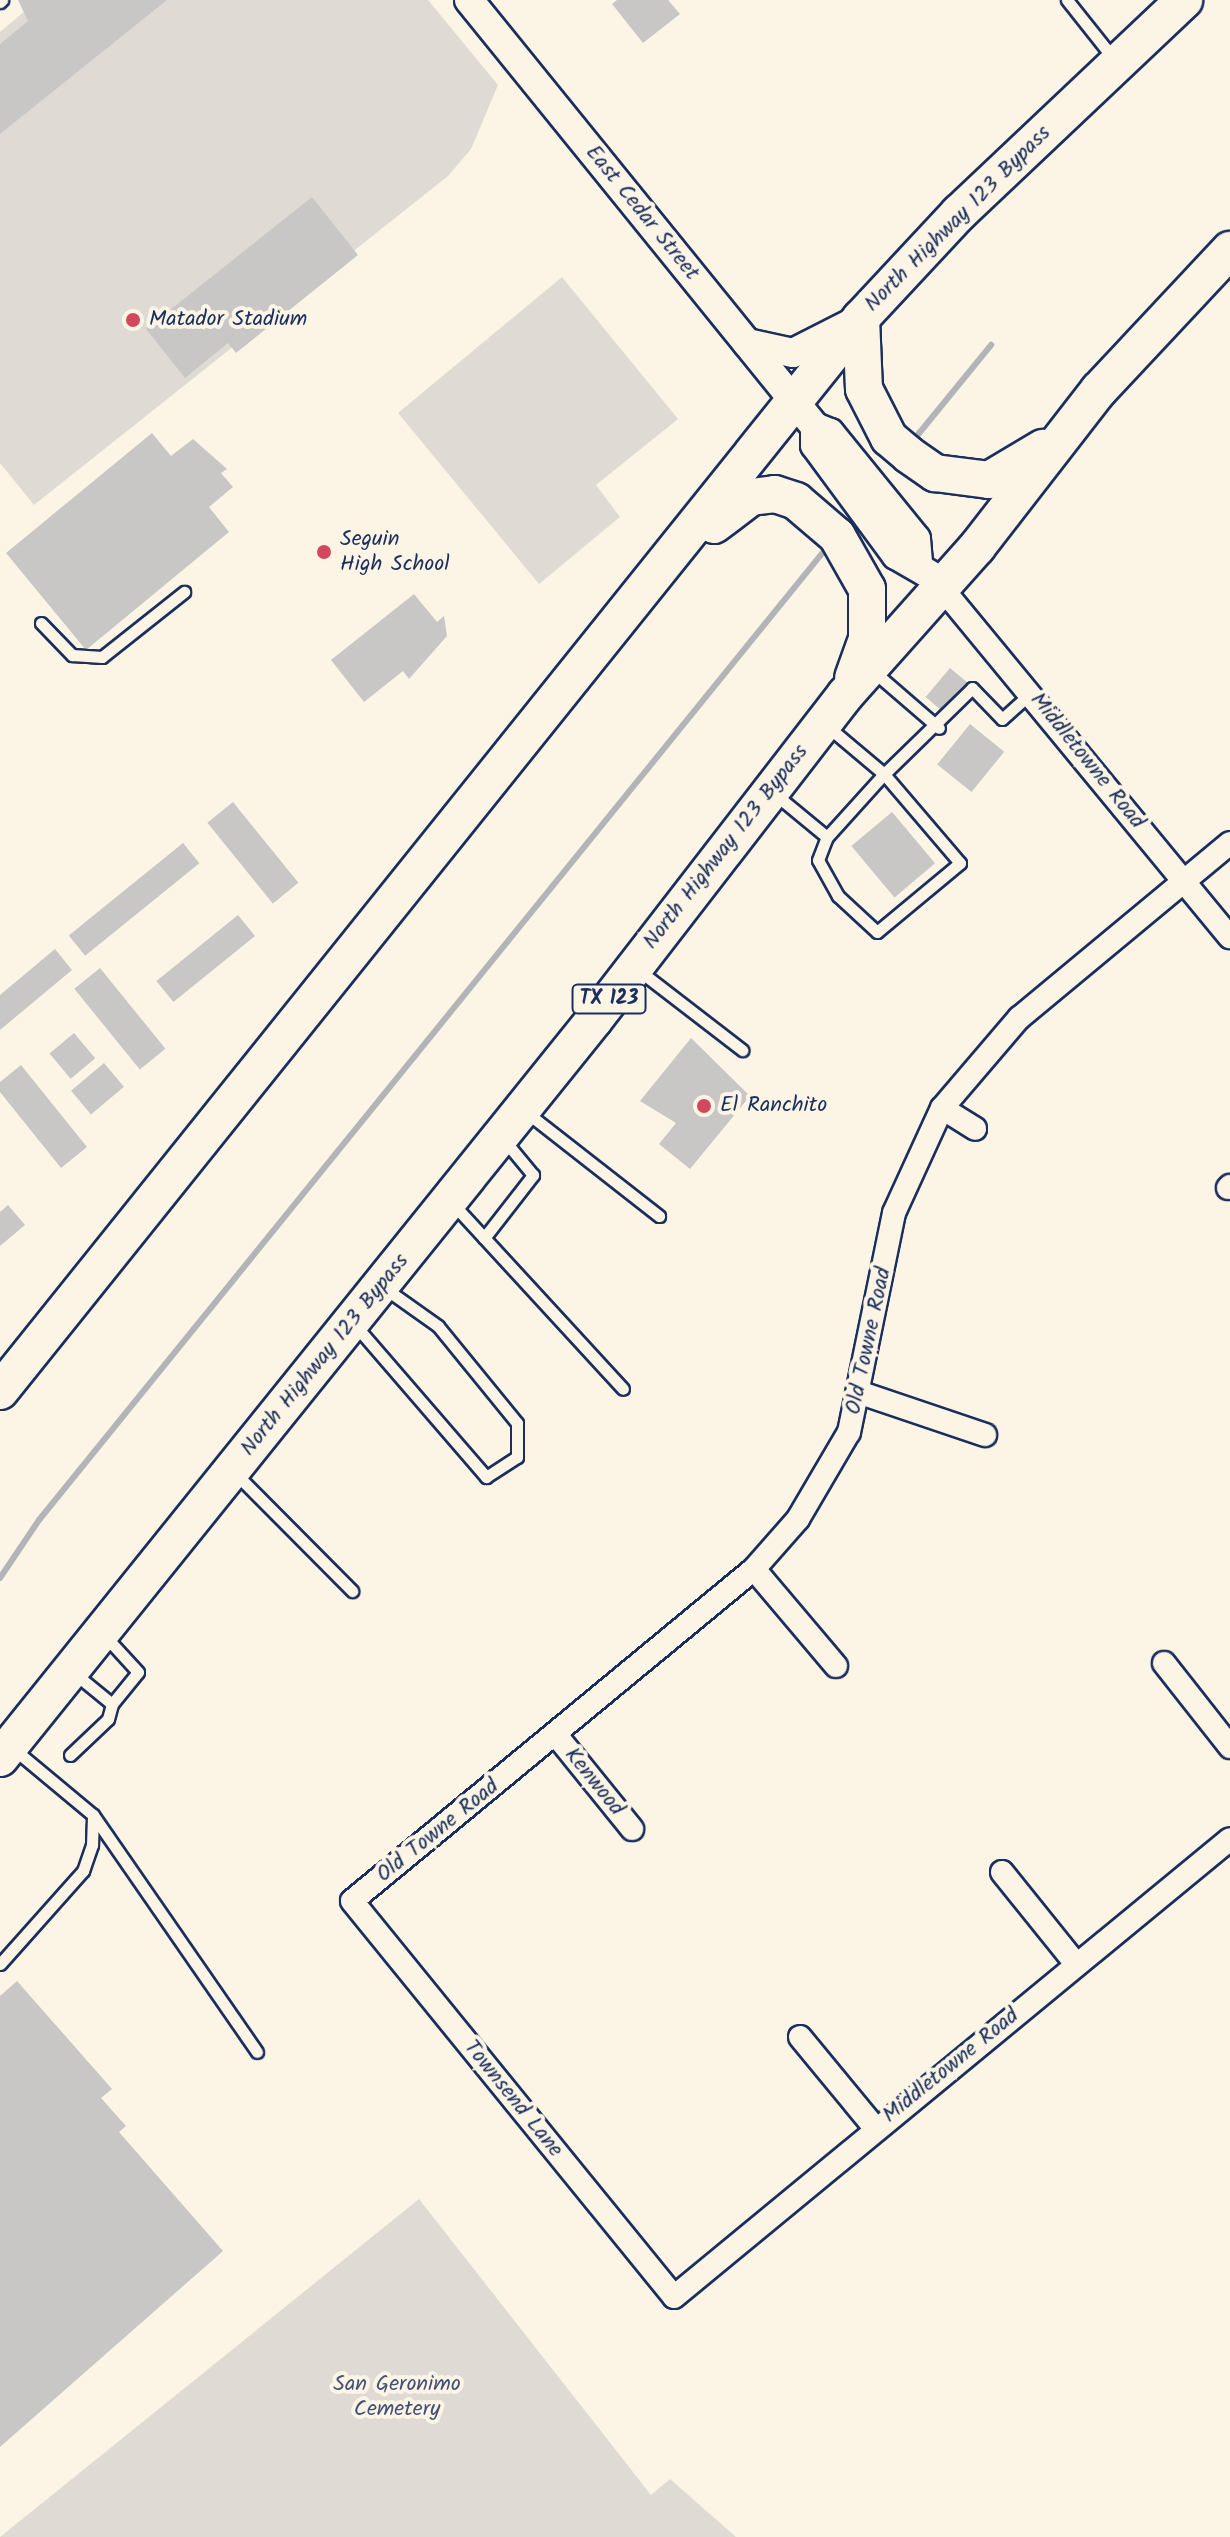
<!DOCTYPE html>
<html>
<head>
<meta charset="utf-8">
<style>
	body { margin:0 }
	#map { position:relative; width:1230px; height:2537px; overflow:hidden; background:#fcf5e5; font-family:Kalam,sans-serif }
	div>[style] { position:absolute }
	.green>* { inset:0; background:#dfdbd4 }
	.stream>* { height:6px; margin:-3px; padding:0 3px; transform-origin:3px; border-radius:3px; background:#b2b4b8 }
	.building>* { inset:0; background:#c8c7c6; transform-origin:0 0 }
	.roads { filter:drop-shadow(2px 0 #1b2f5e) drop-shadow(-2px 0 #1b2f5e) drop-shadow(0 2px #1b2f5e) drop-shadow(0 -2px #1b2f5e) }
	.service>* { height:11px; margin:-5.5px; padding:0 5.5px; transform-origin:5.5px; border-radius:5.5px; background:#fcf5e5 }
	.minor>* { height:22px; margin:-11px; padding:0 11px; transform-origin:11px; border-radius:11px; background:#fcf5e5 }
	.tertiary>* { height:28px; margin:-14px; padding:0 14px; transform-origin:14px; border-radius:14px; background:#fcf5e5 }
	.primary>* { height:36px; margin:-18px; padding:0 18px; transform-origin:18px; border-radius:18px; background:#fcf5e5 }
	.dots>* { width:22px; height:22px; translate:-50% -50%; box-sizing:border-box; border:4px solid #fcf5e5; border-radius:50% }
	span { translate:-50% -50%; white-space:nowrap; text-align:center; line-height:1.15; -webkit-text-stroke:8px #fcf5e5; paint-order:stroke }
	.shield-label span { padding:2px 6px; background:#fcf5e5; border:2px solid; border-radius:6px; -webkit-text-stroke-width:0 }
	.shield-label { font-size:20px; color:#1b2f5e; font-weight:700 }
	.street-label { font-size:22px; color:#1b2f5e }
	.poi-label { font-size:22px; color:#1b2f5e }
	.left { translate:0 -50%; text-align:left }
	.park-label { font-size:22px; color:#425176 }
</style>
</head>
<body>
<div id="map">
	<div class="green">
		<i style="clip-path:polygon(38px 0,428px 0,498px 85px,471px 149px,448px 176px,34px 505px,0 463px,0 32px)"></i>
		<i style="clip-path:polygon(562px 277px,678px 419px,596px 485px,620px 517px,539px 584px,398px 413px)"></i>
		<i style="clip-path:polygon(419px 2199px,651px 2495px,670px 2479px,736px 2537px,0 2537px)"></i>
	</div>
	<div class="stream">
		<i style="left:916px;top:437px;width:119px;rotate:-50.8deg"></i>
		<i style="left:0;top:1578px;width:70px;rotate:-56.1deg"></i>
		<i style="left:39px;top:1520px;width:1247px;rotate:-50.99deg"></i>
	</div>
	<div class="building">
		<i style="clip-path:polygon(18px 0,167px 0,0 134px,0 44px,28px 21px)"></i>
		<i style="clip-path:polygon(617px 0,668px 0,680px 14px,643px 43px,612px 4px)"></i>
		<i style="clip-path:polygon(312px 197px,358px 255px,236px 353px,228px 343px,185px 378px,146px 329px)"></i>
		<i style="clip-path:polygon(152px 433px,171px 456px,193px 439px,227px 469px,221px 473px,233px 487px,209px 507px,229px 532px,86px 650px,6px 553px)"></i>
		<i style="clip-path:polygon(414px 594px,437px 622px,444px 616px,447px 636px,409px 679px,403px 671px,364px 702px,331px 660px)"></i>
		<i style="left:950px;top:668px;width:23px;height:38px;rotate:40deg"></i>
		<i style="left:970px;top:724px;width:44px;height:52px;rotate:39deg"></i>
		<i style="left:233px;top:802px;width:104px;height:33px;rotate:51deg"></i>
		<i style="left:892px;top:812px;width:67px;height:53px;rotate:50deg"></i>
		<i style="left:183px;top:843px;width:26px;height:147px;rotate:51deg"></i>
		<i style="left:238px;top:915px;width:27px;height:105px;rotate:51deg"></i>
		<i style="clip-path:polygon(55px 949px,72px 970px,0 1030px,0 995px)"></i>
		<i style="left:100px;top:968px;width:104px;height:33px;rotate:51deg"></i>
		<i style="left:74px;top:1033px;width:33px;height:32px;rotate:50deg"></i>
		<i style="clip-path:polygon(691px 1038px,750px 1096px,690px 1169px,659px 1144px,676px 1123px,640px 1101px)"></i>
		<i style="left:104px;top:1063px;width:31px;height:43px;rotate:50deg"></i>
		<i style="clip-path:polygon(21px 1065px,87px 1147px,61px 1168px,0 1092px,0 1082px)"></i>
		<i style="clip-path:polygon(8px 1205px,25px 1225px,0 1246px,0 1212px)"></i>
		<i style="clip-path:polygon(17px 1981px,112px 2089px,101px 2098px,126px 2126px,119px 2132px,223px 2251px,0 2447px,0 1996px)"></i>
	</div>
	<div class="roads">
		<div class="service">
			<i style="left:1067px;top:0;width:75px;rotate:51.5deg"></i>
			<i style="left:0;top:2px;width:3px;rotate:-45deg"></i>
			<i style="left:41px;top:623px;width:45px;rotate:45.9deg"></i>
			<i style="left:72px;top:655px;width:30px;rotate:4deg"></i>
			<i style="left:102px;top:657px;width:105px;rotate:-38.4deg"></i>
			<i style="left:873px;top:671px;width:87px;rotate:40.8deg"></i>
			<i style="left:827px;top:726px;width:75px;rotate:40.1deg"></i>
			<i style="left:884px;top:774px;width:123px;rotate:-44.3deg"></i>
			<i style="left:972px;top:688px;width:43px;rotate:45.9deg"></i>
			<i style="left:1002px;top:719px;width:40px;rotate:-42deg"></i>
			<i style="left:776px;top:795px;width:66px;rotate:39.5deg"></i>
			<i style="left:827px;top:837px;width:85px;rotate:-47.9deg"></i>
			<i style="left:884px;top:774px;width:117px;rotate:49.5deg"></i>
			<i style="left:960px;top:863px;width:108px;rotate:140.3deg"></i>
			<i style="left:877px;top:932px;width:53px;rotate:-137.3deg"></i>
			<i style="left:838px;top:896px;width:41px;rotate:-119.1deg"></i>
			<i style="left:818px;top:860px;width:25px;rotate:-69deg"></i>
			<i style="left:637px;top:969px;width:133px;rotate:37.6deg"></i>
			<i style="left:526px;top:1112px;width:169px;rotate:38deg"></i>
			<i style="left:453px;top:1204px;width:251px;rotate:47.4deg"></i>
			<i style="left:484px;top:1238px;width:80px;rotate:-52.1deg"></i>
			<i style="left:533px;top:1175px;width:45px;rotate:-129.6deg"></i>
			<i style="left:355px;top:1325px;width:201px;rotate:49.2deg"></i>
			<i style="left:486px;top:1477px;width:37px;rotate:-33deg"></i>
			<i style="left:517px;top:1457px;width:34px;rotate:-90deg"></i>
			<i style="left:517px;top:1423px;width:125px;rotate:-129.2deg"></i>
			<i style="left:438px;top:1326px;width:64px;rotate:-144.6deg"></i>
			<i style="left:236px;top:1474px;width:165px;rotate:45.2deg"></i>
			<i style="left:74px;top:1673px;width:49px;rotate:39.2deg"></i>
			<i style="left:112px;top:1704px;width:41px;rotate:-50.9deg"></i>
			<i style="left:138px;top:1672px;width:49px;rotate:-132.5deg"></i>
			<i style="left:70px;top:1755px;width:52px;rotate:-43.5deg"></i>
			<i style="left:108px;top:1719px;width:16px;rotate:-75deg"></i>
			<i style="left:93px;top:1815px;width:288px;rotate:55.3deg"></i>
			<i style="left:0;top:1964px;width:125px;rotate:-48.3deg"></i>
			<i style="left:83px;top:1871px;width:28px;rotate:-71deg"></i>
			<i style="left:92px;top:1845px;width:30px;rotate:-88deg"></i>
			<i style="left:93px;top:1815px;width:102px;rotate:-140.2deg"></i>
		</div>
		<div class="minor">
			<i style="left:941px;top:587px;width:454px;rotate:50.5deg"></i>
			<i style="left:1230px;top:843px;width:274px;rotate:140.3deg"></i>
			<i style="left:1019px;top:1018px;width:118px;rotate:130.5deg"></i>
			<i style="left:942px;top:1108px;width:115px;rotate:114.6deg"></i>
			<i style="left:894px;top:1213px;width:224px;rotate:101.6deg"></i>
			<i style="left:849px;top:1432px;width:101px;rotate:120.4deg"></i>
			<i style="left:798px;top:1519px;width:67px;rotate:131.3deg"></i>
			<i style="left:754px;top:1569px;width:521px;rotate:140.45deg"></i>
			<i style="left:352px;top:1901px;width:510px;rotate:50.88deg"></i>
			<i style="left:674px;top:2297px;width:720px;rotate:-39.48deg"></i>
			<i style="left:942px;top:1108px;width:39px;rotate:32deg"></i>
			<i style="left:1228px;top:1188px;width:3px;rotate:-45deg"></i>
			<i style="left:861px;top:1393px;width:131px;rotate:18.7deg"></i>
			<i style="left:754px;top:1569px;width:127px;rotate:49.8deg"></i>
			<i style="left:1164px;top:1663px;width:107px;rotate:51.8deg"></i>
			<i style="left:556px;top:1735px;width:121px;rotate:51deg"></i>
			<i style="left:1002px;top:1872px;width:118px;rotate:51.2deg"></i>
			<i style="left:800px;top:2037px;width:118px;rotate:50.5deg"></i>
		</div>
		<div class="tertiary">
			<i style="left:469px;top:0;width:550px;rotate:50.98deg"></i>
			<i style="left:815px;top:427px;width:16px;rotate:22deg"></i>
			<i style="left:830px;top:433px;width:136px;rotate:50.9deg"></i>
			<i style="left:916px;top:539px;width:23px;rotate:85deg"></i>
			<i style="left:747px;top:343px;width:47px;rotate:12.3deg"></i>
			<i style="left:793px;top:353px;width:64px;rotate:-27deg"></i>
			<i style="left:815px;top:427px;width:18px;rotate:90deg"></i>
			<i style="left:815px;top:445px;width:137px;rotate:53.6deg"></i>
			<i style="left:896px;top:555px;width:38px;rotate:30deg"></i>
		</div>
		<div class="primary">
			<i style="left:861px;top:318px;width:71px;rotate:87.6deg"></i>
			<i style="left:864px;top:389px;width:55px;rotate:63deg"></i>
			<i style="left:889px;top:438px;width:26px;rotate:40deg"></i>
			<i style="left:909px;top:455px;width:32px;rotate:35deg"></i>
			<i style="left:935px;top:473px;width:54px;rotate:7.4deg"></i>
			<i style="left:989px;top:480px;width:63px;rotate:-30.7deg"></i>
			<i style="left:714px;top:525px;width:46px;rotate:-37.1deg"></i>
			<i style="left:751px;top:497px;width:24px;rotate:-7deg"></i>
			<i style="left:775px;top:494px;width:22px;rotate:18deg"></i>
			<i style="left:796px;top:501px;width:54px;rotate:40.5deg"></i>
			<i style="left:837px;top:536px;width:61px;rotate:60.5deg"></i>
			<i style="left:867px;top:589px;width:50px;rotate:90deg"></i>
			<i style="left:867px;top:639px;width:41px;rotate:109.7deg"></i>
			<i style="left:0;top:1391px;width:1376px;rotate:-51.26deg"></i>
			<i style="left:861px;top:318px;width:144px;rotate:-47deg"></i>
			<i style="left:959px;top:213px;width:310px;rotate:-43.4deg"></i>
			<i style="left:0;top:1758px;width:947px;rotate:-51.17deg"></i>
			<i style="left:594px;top:1020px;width:412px;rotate:-52.3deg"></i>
			<i style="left:846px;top:694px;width:197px;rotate:-48.3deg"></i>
			<i style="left:977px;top:547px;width:199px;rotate:-52.2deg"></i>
			<i style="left:1099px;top:390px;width:192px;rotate:-46.9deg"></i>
		</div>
	</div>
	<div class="dots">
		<i style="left:133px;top:320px;background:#d1495b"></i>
		<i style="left:324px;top:552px;background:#d1495b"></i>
		<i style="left:704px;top:1106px;background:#d1495b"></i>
	</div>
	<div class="shield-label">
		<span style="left:609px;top:999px">TX 123</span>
	</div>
	<div class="street-label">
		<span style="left:642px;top:213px;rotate:51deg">East Cedar Street</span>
		<span style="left:958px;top:219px;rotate:-45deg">North Highway 123 Bypass</span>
		<span style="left:1087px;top:761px;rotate:51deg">Middletowne Road</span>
		<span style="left:726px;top:847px;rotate:-52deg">North Highway 123 Bypass</span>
		<span style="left:869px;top:1341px;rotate:-78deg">Old Towne Road</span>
		<span style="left:325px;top:1355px;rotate:-51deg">North Highway 123 Bypass</span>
		<span style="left:594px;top:1782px;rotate:51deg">Kenwood</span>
		<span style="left:438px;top:1831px;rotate:-39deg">Old Towne Road</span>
		<span style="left:951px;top:2066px;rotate:-39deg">Middletowne Road</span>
		<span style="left:513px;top:2099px;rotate:51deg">Townsend Lane</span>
	</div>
	<div class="poi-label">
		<span class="left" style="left:149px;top:320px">Matador Stadium</span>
		<span class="left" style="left:340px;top:552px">Seguin<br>High School</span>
		<span class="left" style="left:720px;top:1106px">El Ranchito</span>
	</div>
	<div class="park-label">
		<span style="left:397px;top:2397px">San Geronimo<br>Cemetery</span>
	</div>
</div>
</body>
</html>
